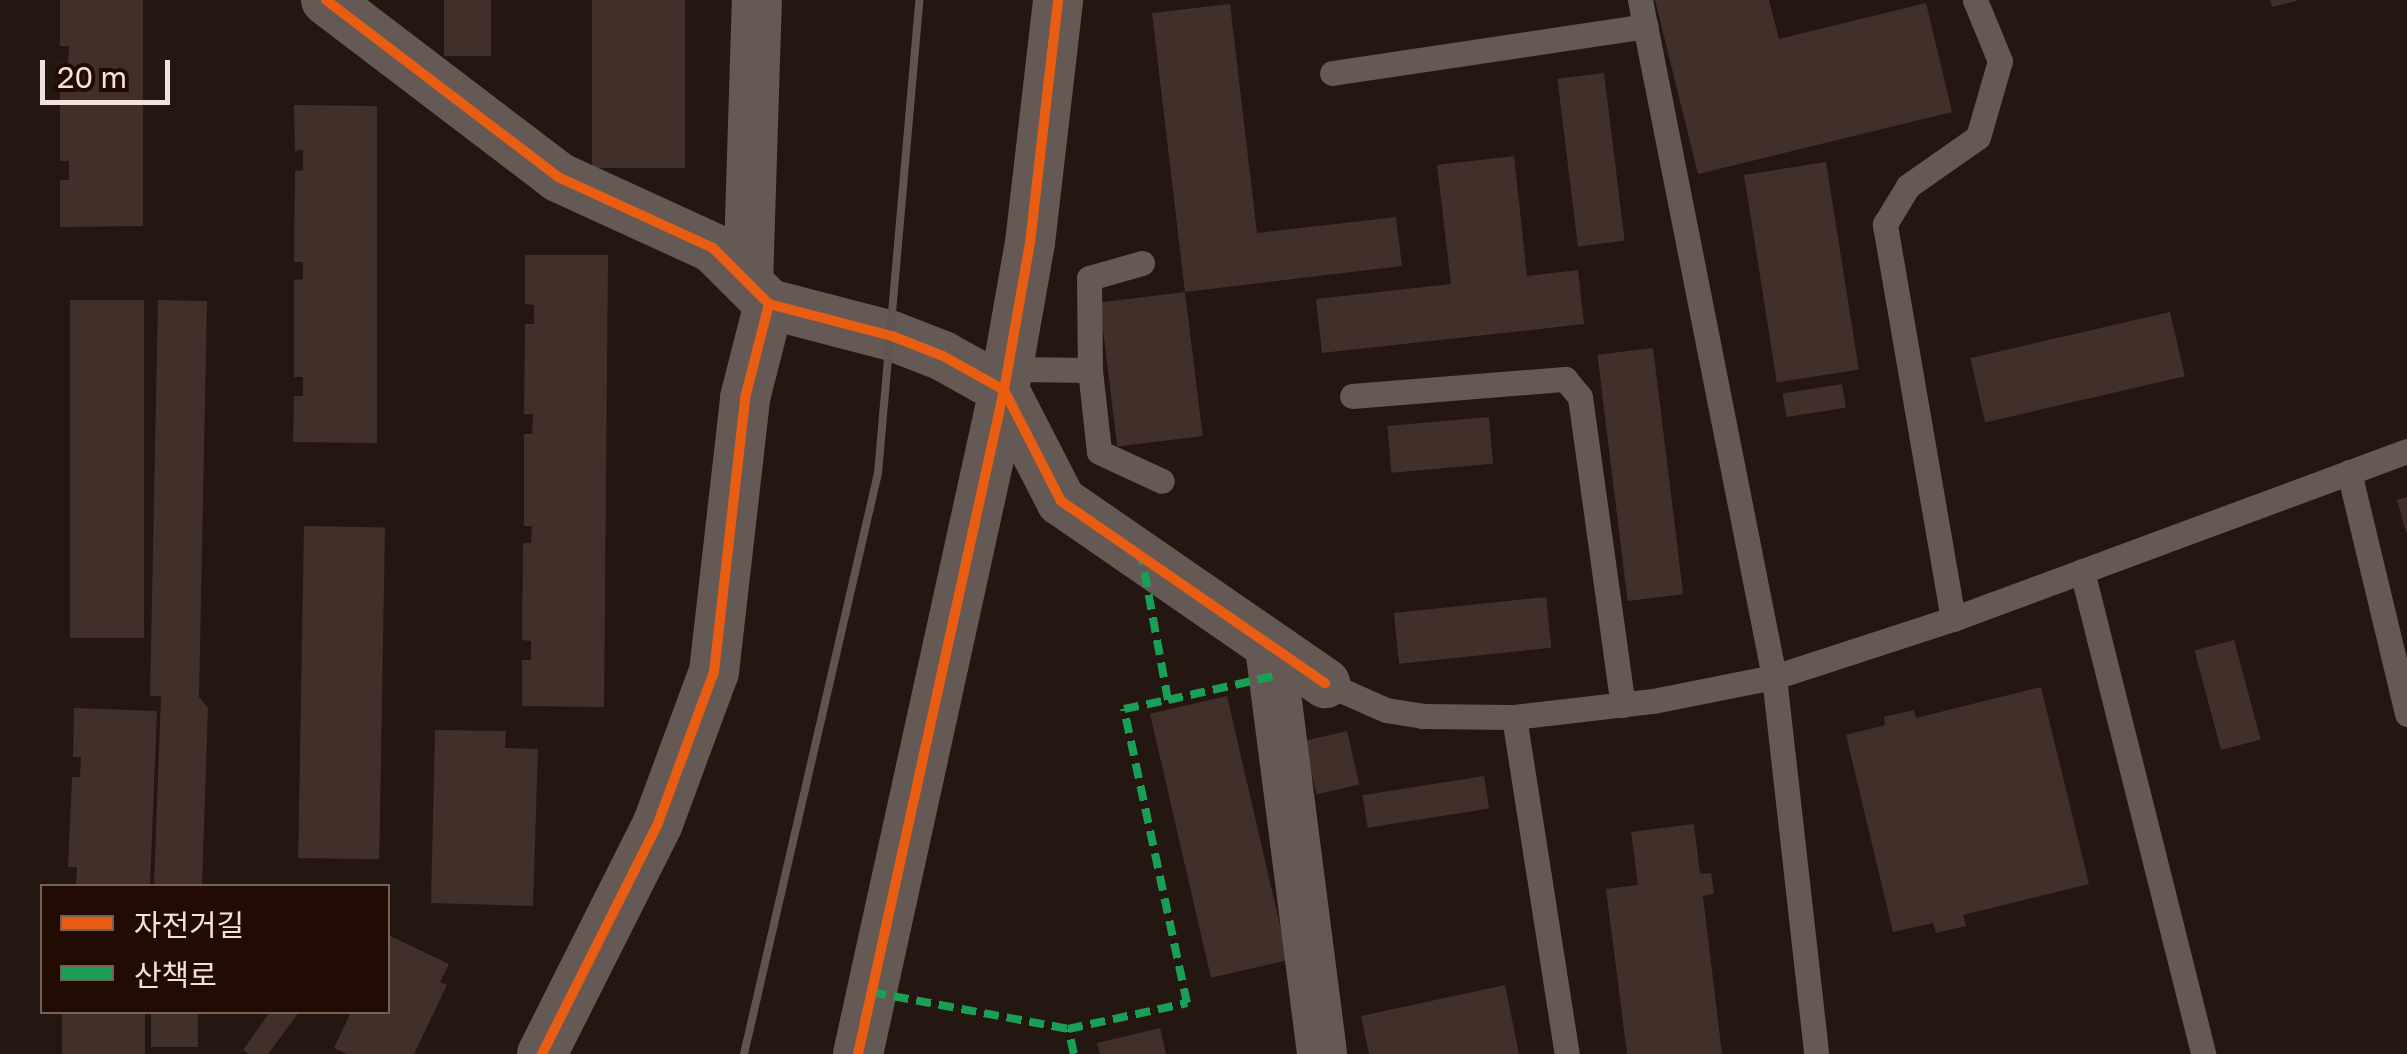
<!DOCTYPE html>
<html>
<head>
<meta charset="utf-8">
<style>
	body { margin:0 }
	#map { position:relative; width:2407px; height:1054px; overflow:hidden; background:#241711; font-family:"Golos Text","Noto Sans KR",sans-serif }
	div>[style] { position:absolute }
	.building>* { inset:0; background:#403029; transform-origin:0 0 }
	.lane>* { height:25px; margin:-12.5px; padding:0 12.5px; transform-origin:12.5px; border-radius:12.5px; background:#645954 }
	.street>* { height:50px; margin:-25px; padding:0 25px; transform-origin:25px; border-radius:25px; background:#645954 }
	.rail>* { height:8px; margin:-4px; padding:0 4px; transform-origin:4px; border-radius:4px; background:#605450 }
	.quiet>* { height:8px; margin-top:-4px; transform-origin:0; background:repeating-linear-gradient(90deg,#1a9f57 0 15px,transparent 0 23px) }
	.cycleway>* { height:10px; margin:-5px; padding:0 5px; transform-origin:5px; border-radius:5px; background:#e95d12 }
	span { translate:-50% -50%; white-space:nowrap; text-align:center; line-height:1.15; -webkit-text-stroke:8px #220b03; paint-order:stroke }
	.legend { position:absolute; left:40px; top:884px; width:350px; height:130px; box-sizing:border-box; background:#220b03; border:2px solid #766159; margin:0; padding:12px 18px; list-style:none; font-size:30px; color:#f3e1da }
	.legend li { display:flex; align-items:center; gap:20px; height:50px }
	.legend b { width:50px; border:2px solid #766159 }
	.scale { position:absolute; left:40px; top:60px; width:130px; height:45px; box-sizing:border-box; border:5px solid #f3e1da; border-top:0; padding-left:12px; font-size:30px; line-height:35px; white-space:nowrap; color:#f3e1da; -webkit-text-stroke:8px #220b03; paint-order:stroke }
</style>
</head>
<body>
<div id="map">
	<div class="building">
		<i style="clip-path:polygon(60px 0,143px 0,143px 226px,60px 227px,60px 180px,69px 180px,69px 161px,60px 161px,60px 63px,68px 63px,69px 46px,60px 46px)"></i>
		<i style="left:444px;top:0;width:47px;height:56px"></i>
		<i style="left:592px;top:0;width:93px;height:168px"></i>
		<i style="clip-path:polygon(1655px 0,1769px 0,1779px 39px,1926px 3px,1952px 112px,1698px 174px)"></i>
		<i style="clip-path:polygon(2270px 0,2296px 0,2296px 1px,2272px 7px)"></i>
		<i style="clip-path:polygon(1230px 4px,1257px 233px,1396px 217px,1402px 266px,1185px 292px,1152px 13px)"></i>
		<i style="left:1604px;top:73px;width:169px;height:47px;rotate:83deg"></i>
		<i style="clip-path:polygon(294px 105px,377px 106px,377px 443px,293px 442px,294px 396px,303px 396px,303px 377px,294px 377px,294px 280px,303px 279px,303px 262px,294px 262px,295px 171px,303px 170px,303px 150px,295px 151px)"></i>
		<i style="clip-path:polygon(1514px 156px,1527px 276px,1578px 270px,1584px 324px,1322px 353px,1316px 299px,1451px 284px,1437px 165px)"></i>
		<i style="left:1826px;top:162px;width:210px;height:83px;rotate:81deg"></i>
		<i style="clip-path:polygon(525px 255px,608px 255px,604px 707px,522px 706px,522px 660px,531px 660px,531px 641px,522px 640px,523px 543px,531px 543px,532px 526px,524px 526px,524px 434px,532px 434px,533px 414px,524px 414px,525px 324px,534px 324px,534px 305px,525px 304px)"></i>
		<i style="left:1185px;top:292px;width:145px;height:86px;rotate:83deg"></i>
		<i style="left:70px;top:300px;width:74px;height:338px"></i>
		<i style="clip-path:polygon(158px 300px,207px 301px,199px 697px,208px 708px,202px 886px,154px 886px,161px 696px,150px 696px)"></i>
		<i style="left:2170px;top:312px;width:66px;height:205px;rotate:77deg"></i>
		<i style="left:1653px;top:348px;width:248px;height:56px;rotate:83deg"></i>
		<i style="left:1842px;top:384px;width:24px;height:60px;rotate:81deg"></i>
		<i style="left:1489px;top:417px;width:47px;height:102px;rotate:85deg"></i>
		<i style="clip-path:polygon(2407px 497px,2407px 532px,2406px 532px,2397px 500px)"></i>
		<i style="left:304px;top:526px;width:81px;height:332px;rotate:1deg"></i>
		<i style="left:1546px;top:597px;width:51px;height:153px;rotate:84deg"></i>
		<i style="left:2234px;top:640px;width:103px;height:41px;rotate:75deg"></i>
		<i style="clip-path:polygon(2041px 687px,2089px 884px,1963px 915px,1966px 926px,1936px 933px,1933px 923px,1893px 932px,1846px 735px,1885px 725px,1884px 717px,1914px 710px,1916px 718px)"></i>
		<i style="left:1227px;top:696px;width:271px;height:79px;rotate:77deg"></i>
		<i style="clip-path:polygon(74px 708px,157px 711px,150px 886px,76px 886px,77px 867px,68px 867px,72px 777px,80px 777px,81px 757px,73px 757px)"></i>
		<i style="clip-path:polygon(435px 730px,506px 731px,505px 748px,538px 749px,533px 906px,431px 903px)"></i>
		<i style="left:1347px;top:731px;width:55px;height:44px;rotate:77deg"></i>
		<i style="left:1484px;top:776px;width:33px;height:123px;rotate:81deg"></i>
		<i style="clip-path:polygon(1694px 824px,1700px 874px,1711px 873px,1714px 894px,1703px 896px,1722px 1054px,1627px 1054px,1606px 889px,1638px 885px,1631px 832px)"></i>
		<i style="clip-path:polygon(388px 935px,449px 964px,440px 982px,447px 985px,414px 1054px,347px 1054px,334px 1048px,351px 1012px,388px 1012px)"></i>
		<i style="clip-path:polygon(1505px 985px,1519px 1054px,1369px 1054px,1361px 1016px)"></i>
		<i style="left:62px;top:1012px;width:83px;height:42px"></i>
		<i style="left:151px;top:1012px;width:47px;height:35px"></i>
		<i style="clip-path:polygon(270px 1012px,299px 1012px,268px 1054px,249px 1054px,243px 1050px)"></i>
		<i style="clip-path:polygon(1160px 1028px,1166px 1054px,1100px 1054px,1097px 1043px)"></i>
	</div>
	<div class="lane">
		<i style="left:1640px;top:0;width:690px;rotate:78.8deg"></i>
		<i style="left:1774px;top:677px;width:379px;rotate:83.6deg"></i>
		<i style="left:1332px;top:73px;width:317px;rotate:-8.5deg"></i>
		<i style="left:1142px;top:263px;width:55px;rotate:164.2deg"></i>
		<i style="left:1089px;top:278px;width:92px;rotate:89.4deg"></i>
		<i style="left:1090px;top:370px;width:82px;rotate:83.7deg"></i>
		<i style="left:1099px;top:452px;width:69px;rotate:24.7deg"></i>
		<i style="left:1007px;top:369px;width:83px;rotate:0.7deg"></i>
		<i style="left:1352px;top:396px;width:214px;rotate:-4.6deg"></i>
		<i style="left:1565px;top:379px;width:23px;rotate:50deg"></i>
		<i style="left:1580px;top:397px;width:311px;rotate:82.1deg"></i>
		<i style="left:2349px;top:472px;width:249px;rotate:76.5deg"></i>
		<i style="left:2082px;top:571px;width:498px;rotate:75.9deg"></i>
		<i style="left:1953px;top:619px;width:401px;rotate:-99.8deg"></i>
		<i style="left:1885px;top:224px;width:44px;rotate:-58.8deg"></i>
		<i style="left:1908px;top:186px;width:85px;rotate:-35deg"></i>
		<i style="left:1978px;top:137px;width:79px;rotate:-73.9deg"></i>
		<i style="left:2000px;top:61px;width:66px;rotate:-112.3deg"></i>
		<i style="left:1325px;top:683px;width:67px;rotate:23.9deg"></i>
		<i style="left:1386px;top:710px;width:36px;rotate:9deg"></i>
		<i style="left:1422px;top:716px;width:92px;rotate:0.6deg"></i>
		<i style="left:1514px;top:717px;width:140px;rotate:-6.6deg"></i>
		<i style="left:1653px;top:701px;width:123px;rotate:-11.2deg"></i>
		<i style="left:1774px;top:677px;width:188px;rotate:-18deg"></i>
		<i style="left:1953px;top:619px;width:484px;rotate:-20.3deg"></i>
		<i style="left:1514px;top:717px;width:341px;rotate:81.1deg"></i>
	</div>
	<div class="street">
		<i style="left:326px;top:0;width:292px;rotate:37.3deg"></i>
		<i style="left:558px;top:177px;width:170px;rotate:24.6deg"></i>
		<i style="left:713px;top:248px;width:79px;rotate:45deg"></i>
		<i style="left:769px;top:304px;width:127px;rotate:14.6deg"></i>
		<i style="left:892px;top:336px;width:55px;rotate:21.4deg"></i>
		<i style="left:943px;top:356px;width:70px;rotate:29.1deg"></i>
		<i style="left:1004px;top:390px;width:125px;rotate:62.8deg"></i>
		<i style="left:1061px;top:501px;width:321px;rotate:34.6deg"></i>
		<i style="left:748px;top:283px;width:283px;rotate:-88.2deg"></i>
		<i style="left:1270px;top:647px;width:410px;rotate:82.7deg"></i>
		<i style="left:542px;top:1054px;width:258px;rotate:-63.3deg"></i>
		<i style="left:658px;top:823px;width:161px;rotate:-69.7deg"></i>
		<i style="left:714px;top:672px;width:276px;rotate:-83.5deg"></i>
		<i style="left:745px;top:398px;width:97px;rotate:-75.7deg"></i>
		<i style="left:858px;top:1054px;width:680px;rotate:-77.6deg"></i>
		<i style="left:1004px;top:390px;width:149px;rotate:-80deg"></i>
		<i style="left:1030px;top:243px;width:245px;rotate:-83.4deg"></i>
	</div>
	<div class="rail">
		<i style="left:744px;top:1054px;width:596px;rotate:-77.01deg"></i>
		<i style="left:878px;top:473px;width:475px;rotate:-85deg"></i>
	</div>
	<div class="quiet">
		<i style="left:1168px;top:700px;width:109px;rotate:-12.8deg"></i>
		<i style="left:871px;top:992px;width:200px;rotate:10.6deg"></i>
		<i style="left:1074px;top:1054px;width:26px;rotate:-103deg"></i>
		<i style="left:1068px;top:1029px;width:122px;rotate:-12.3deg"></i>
		<i style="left:1187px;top:1003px;width:301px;rotate:-102.1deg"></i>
		<i style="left:1124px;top:709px;width:45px;rotate:-11.6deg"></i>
		<i style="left:1168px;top:700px;width:144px;rotate:-100.4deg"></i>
	</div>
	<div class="cycleway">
		<i style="left:326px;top:0;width:292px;rotate:37.3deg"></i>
		<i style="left:558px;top:177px;width:170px;rotate:24.6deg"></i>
		<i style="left:713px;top:248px;width:79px;rotate:45deg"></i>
		<i style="left:769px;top:304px;width:127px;rotate:14.6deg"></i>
		<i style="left:892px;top:336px;width:55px;rotate:21.4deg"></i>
		<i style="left:943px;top:356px;width:70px;rotate:29.1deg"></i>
		<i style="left:1004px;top:390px;width:125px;rotate:62.8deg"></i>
		<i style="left:1061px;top:501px;width:321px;rotate:34.6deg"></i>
		<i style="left:542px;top:1054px;width:258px;rotate:-63.3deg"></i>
		<i style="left:658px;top:823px;width:161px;rotate:-69.7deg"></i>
		<i style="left:714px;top:672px;width:276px;rotate:-83.5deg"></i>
		<i style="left:745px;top:398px;width:97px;rotate:-75.7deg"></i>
		<i style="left:858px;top:1054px;width:680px;rotate:-77.6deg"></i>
		<i style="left:1004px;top:390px;width:149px;rotate:-80deg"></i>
		<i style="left:1030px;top:243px;width:245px;rotate:-83.4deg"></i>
	</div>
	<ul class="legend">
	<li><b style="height:12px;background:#e95d12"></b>자전거길</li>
	<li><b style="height:12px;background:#1a9f57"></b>산책로</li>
	</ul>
	<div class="scale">20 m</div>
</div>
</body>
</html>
